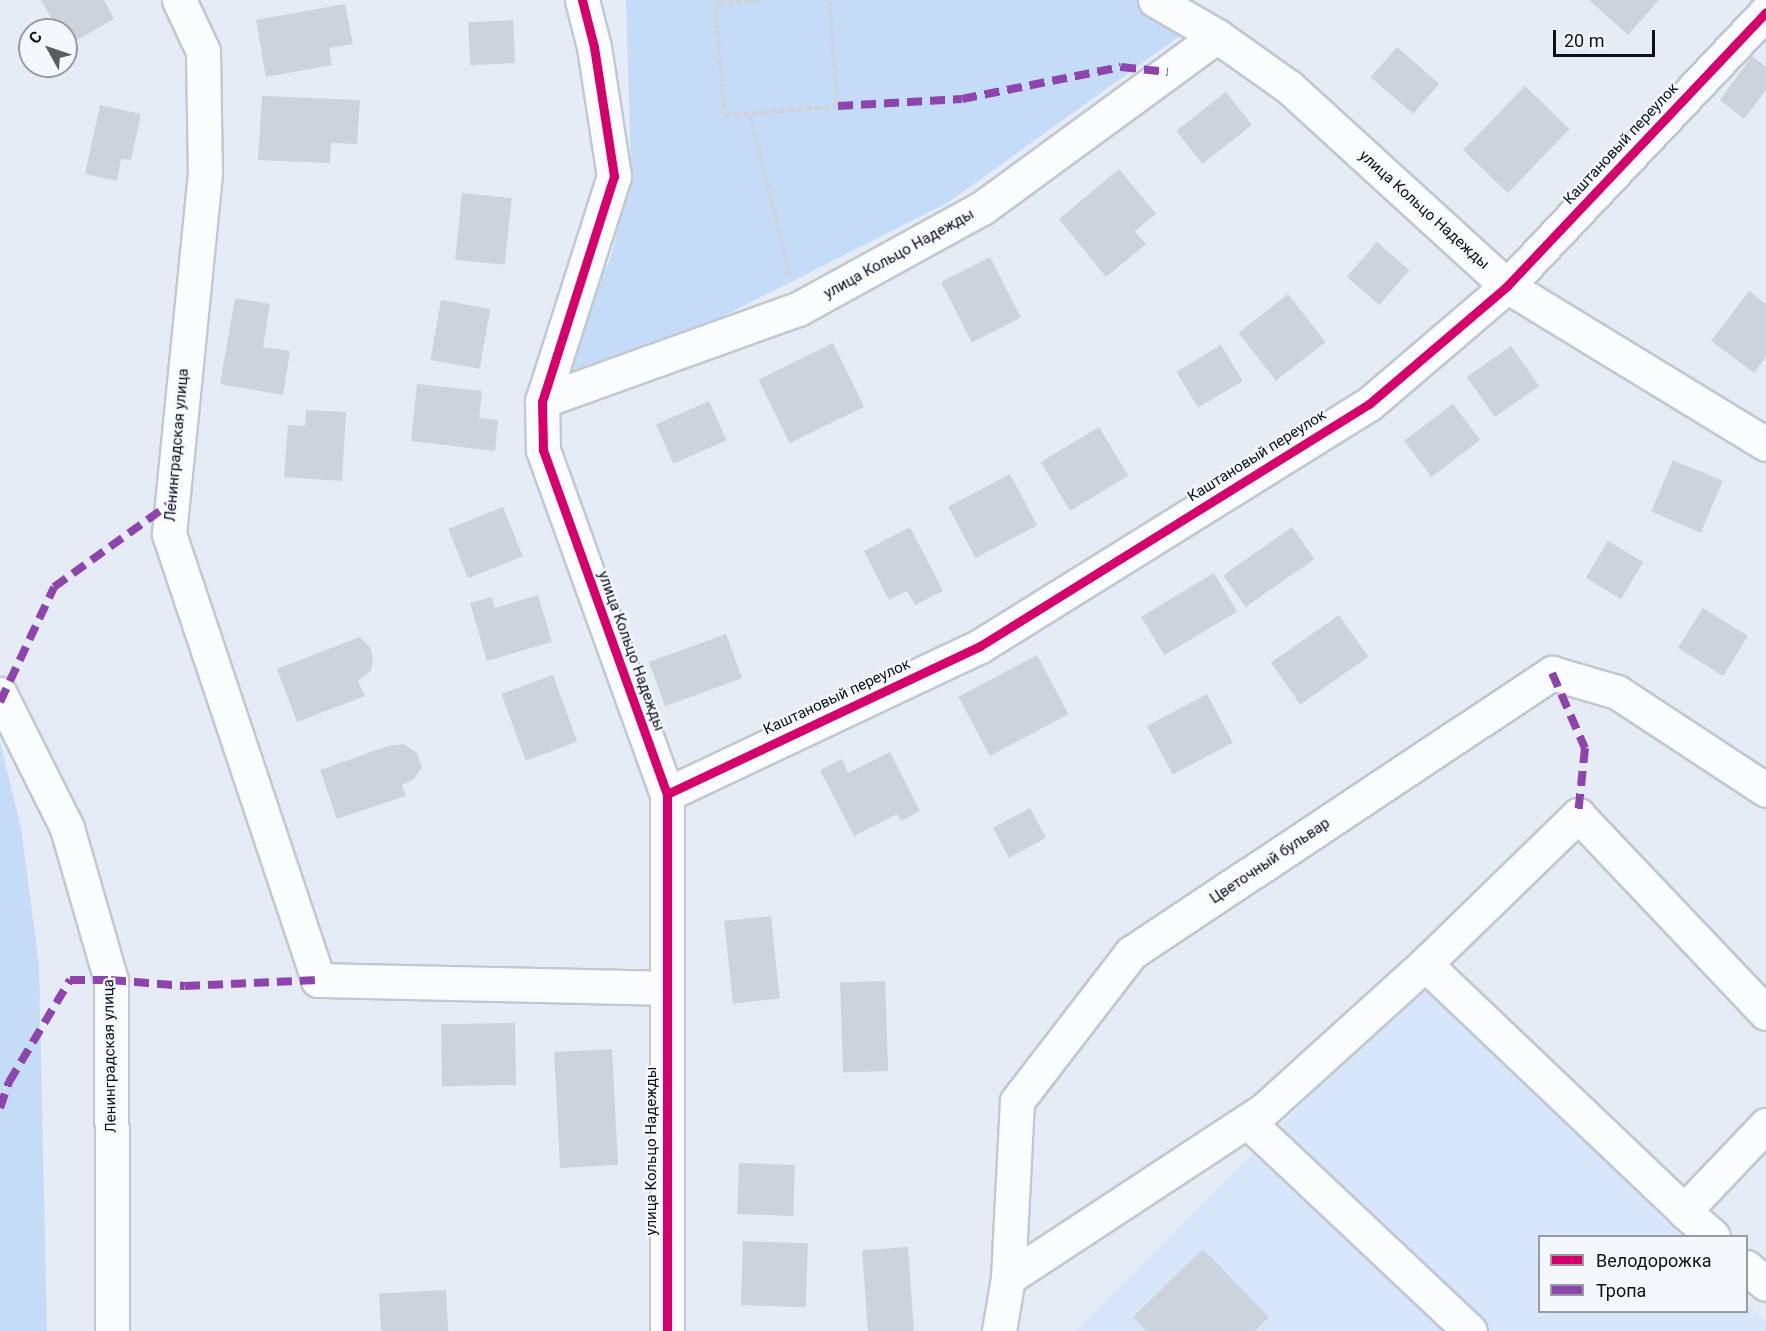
<!DOCTYPE html>
<html>
<head>
<meta charset="utf-8">
<style>
	body { margin:0 }
	#map { position:relative; width:1766px; height:1331px; overflow:hidden; background:#e5ecf6; font-family:Roboto,sans-serif }
	div>[style] { position:absolute }
	.built>* { inset:0; background:#d7e6fb }
	.green>* { inset:0; background:#c5dcf8 }
	.building>* { inset:0; background:#cdd3dc; transform-origin:0 0 }
	.path>* { height:4px; margin-top:-2px; transform-origin:0; background:repeating-linear-gradient(90deg,#d1d2d6 0 6px,transparent 0 9px) }
	.roads { filter:drop-shadow(2px 0 #c2c8d0) drop-shadow(-2px 0 #c2c8d0) drop-shadow(0 2px #c2c8d0) drop-shadow(0 -2px #c2c8d0) }
	.minor>* { height:33px; margin:-16.5px; padding:0 16.5px; transform-origin:16.5px; border-radius:16.5px; background:#fbfcfe }
	.quiet>* { height:8px; margin-top:-4px; transform-origin:0; background:repeating-linear-gradient(90deg,#8e44ad 0 15px,transparent 0 23px) }
	.cycleway>* { height:9px; margin:-4.5px; padding:0 4.5px; transform-origin:4.5px; border-radius:4.5px; background:#d6006c }
	span { translate:-50% -50%; white-space:nowrap; text-align:center; line-height:1.15; -webkit-text-stroke:4.5px #f4f8fc; paint-order:stroke }
	.street-label { font-size:15px; color:#0b1118 }
	.legend { position:absolute; left:1538px; top:1235px; width:210px; height:78px; box-sizing:border-box; background:#f4f8fc; border:2px solid #979ca1; margin:0; padding:8px 10px; list-style:none; font-size:18px; color:#0b1118 }
	.legend li { display:flex; align-items:center; gap:12px; height:30px }
	.legend b { width:30px; border:2px solid #979ca1 }
	.north { position:absolute; left:18px; top:18px; width:60px; height:60px; box-sizing:border-box; background:#f4f8fc; border:2px solid #979ca1; border-radius:50%; rotate:310deg; font-size:16px; font-weight:700; line-height:24px; text-align:center; color:#0b1118 }
	.north::after { content:''; display:block; margin:auto; width:21px; height:27px; background:#575e66; clip-path:polygon(50% 0,100% 100%,50% 72%,0 100%) }
	.scale { position:absolute; left:1553px; top:30px; width:102px; height:27px; box-sizing:border-box; border:3px solid #0b1118; border-top:0; padding-left:8px; font-size:18px; line-height:21px; white-space:nowrap; color:#0b1118; -webkit-text-stroke:4px #f4f8fc; paint-order:stroke }
</style>
</head>
<body>
<div id="map">
	<div class="built">
		<i style="clip-path:polygon(1424px 981px,1680px 1236px,1540px 1236px,1540px 1312px,1746px 1312px,1747px 1303px,1766px 1322px,1766px 1331px,1076px 1331px)"></i>
	</div>
	<div class="green">
		<i style="clip-path:polygon(626px 0,1140px 0,1187px 31px,949px 202px,696px 330px,573px 373px,569px 361px,576px 327px,610px 260px,631px 176px)"></i>
		<i style="clip-path:polygon(0 742px,21px 828px,39px 965px,47px 1331px,0 1331px)"></i>
	</div>
	<div class="building">
		<i style="clip-path:polygon(41px 0,104px 0,114px 19px,67px 46px,66px 30px,58px 30px)"></i>
		<i style="clip-path:polygon(1589px 0,1659px 0,1628px 35px)"></i>
		<i style="clip-path:polygon(345px 4px,353px 44px,329px 48px,332px 65px,266px 77px,256px 20px)"></i>
		<i style="left:513px;top:20px;width:43px;height:45px;rotate:87deg"></i>
		<i style="left:1397px;top:47px;width:56px;height:40px;rotate:41deg"></i>
		<i style="clip-path:polygon(1752px 56px,1766px 67px,1766px 90px,1744px 119px,1720px 100px)"></i>
		<i style="left:1525px;top:86px;width:62px;height:89px;rotate:44deg"></i>
		<i style="left:1226px;top:92px;width:42px;height:63px;rotate:52deg"></i>
		<i style="clip-path:polygon(262px 96px,360px 100px,357px 144px,331px 143px,330px 163px,258px 160px)"></i>
		<i style="clip-path:polygon(100px 105px,141px 114px,131px 160px,121px 159px,117px 181px,85px 174px)"></i>
		<i style="clip-path:polygon(1119px 169px,1156px 214px,1135px 231px,1146px 244px,1106px 277px,1059px 219px)"></i>
		<i style="left:462px;top:193px;width:50px;height:67px;rotate:6deg"></i>
		<i style="left:1377px;top:242px;width:43px;height:46px;rotate:41deg"></i>
		<i style="left:990px;top:257px;width:68px;height:55px;rotate:63deg"></i>
		<i style="clip-path:polygon(1749px 291px,1766px 304px,1766px 357px,1754px 373px,1711px 341px)"></i>
		<i style="left:1288px;top:294px;width:61px;height:63px;rotate:52deg"></i>
		<i style="clip-path:polygon(235px 298px,270px 304px,263px 347px,290px 351px,283px 395px,220px 384px)"></i>
		<i style="left:441px;top:300px;width:50px;height:61px;rotate:10deg"></i>
		<i style="left:833px;top:343px;width:71px;height:83px;rotate:64deg"></i>
		<i style="left:1221px;top:345px;width:42px;height:52px;rotate:59deg"></i>
		<i style="left:1511px;top:346px;width:49px;height:54px;rotate:55deg"></i>
		<i style="clip-path:polygon(417px 384px,482px 391px,479px 418px,498px 420px,495px 451px,411px 441px)"></i>
		<i style="left:709px;top:401px;width:43px;height:58px;rotate:66deg"></i>
		<i style="left:1453px;top:404px;width:45px;height:61px;rotate:53deg"></i>
		<i style="clip-path:polygon(306px 410px,346px 412px,342px 481px,284px 477px,288px 425px,305px 426px)"></i>
		<i style="left:1099px;top:427px;width:57px;height:68px;rotate:59deg"></i>
		<i style="left:1673px;top:460px;width:54px;height:56px;rotate:23deg"></i>
		<i style="left:1010px;top:474px;width:58px;height:70px;rotate:62deg"></i>
		<i style="left:503px;top:507px;width:53px;height:59px;rotate:68deg"></i>
		<i style="clip-path:polygon(910px 527px,943px 591px,915px 605px,907px 591px,889px 600px,864px 551px)"></i>
		<i style="left:1292px;top:527px;width:39px;height:84px;rotate:55deg"></i>
		<i style="left:1608px;top:541px;width:41px;height:43px;rotate:31deg"></i>
		<i style="left:1214px;top:573px;width:45px;height:85px;rotate:59deg"></i>
		<i style="clip-path:polygon(538px 595px,552px 642px,487px 661px,470px 603px,492px 597px,495px 608px)"></i>
		<i style="left:1703px;top:608px;width:53px;height:47px;rotate:32deg"></i>
		<i style="left:1339px;top:615px;width:51px;height:83px;rotate:55deg"></i>
		<i style="left:726px;top:634px;width:47px;height:82px;rotate:70deg"></i>
		<i style="clip-path:polygon(360px 637px,370px 647px,373px 658px,371px 671px,358px 681px,365px 696px,297px 722px,277px 669px)"></i>
		<i style="left:1037px;top:655px;width:67px;height:89px;rotate:62deg"></i>
		<i style="left:553px;top:675px;width:71px;height:55px;rotate:70deg"></i>
		<i style="left:1207px;top:694px;width:55px;height:68px;rotate:62deg"></i>
		<i style="clip-path:polygon(404px 744px,417px 753px,422px 768px,414px 779px,402px 785px,406px 796px,337px 819px,320px 770px,388px 746px)"></i>
		<i style="clip-path:polygon(890px 752px,920px 811px,901px 821px,897px 814px,854px 836px,820px 770px,842px 759px,848px 773px)"></i>
		<i style="left:1030px;top:808px;width:34px;height:42px;rotate:62deg"></i>
		<i style="left:771px;top:916px;width:83px;height:47px;rotate:84deg"></i>
		<i style="left:885px;top:981px;width:90px;height:45px;rotate:88deg"></i>
		<i style="left:515px;top:1023px;width:62px;height:74px;rotate:89deg"></i>
		<i style="left:612px;top:1049px;width:116px;height:58px;rotate:87deg"></i>
		<i style="left:739px;top:1163px;width:56px;height:51px;rotate:2deg"></i>
		<i style="left:743px;top:1241px;width:65px;height:64px;rotate:2deg"></i>
		<i style="left:908px;top:1247px;width:84px;height:46px;rotate:86deg"></i>
		<i style="clip-path:polygon(1203px 1249px,1269px 1317px,1255px 1331px,1146px 1331px,1133px 1317px)"></i>
		<i style="left:446px;top:1290px;width:41px;height:67px;rotate:87deg"></i>
	</div>
	<div class="path">
		<i style="left:760px;top:0;width:45px;rotate:174.9deg"></i>
		<i style="left:715px;top:4px;width:112px;rotate:84.9deg"></i>
		<i style="left:725px;top:116px;width:113px;rotate:-5.1deg"></i>
		<i style="left:838px;top:106px;width:106px;rotate:-94.9deg"></i>
		<i style="left:750px;top:114px;width:167px;rotate:76.1deg"></i>
	</div>
	<div class="roads">
		<div class="minor">
			<i style="left:179px;top:0;width:56px;rotate:64.8deg"></i>
			<i style="left:203px;top:51px;width:122px;rotate:89.1deg"></i>
			<i style="left:205px;top:173px;width:363px;rotate:95.7deg"></i>
			<i style="left:169px;top:534px;width:470px;rotate:71.5deg"></i>
			<i style="left:318px;top:980px;width:349px;rotate:1.3deg"></i>
			<i style="left:582px;top:0;width:49px;rotate:75.7deg"></i>
			<i style="left:594px;top:47px;width:131px;rotate:81.2deg"></i>
			<i style="left:614px;top:176px;width:236px;rotate:107.7deg"></i>
			<i style="left:542px;top:401px;width:49px;rotate:88.8deg"></i>
			<i style="left:543px;top:450px;width:366px;rotate:70.2deg"></i>
			<i style="left:667px;top:794px;width:537px;rotate:90deg"></i>
			<i style="left:1155px;top:0;width:72px;rotate:30.1deg"></i>
			<i style="left:1217px;top:36px;width:88px;rotate:35.3deg"></i>
			<i style="left:1289px;top:87px;width:295px;rotate:42.4deg"></i>
			<i style="left:1507px;top:286px;width:303px;rotate:31.4deg"></i>
			<i style="left:542px;top:401px;width:272px;rotate:-19.8deg"></i>
			<i style="left:798px;top:309px;width:210px;rotate:-28.8deg"></i>
			<i style="left:982px;top:208px;width:291px;rotate:-36.2deg"></i>
			<i style="left:0;top:694px;width:150px;rotate:63.4deg"></i>
			<i style="left:67px;top:828px;width:158px;rotate:73.9deg"></i>
			<i style="left:111px;top:980px;width:351px;rotate:89.8deg"></i>
			<i style="left:667px;top:794px;width:346px;rotate:-25.3deg"></i>
			<i style="left:980px;top:646px;width:458px;rotate:-31.9deg"></i>
			<i style="left:1369px;top:404px;width:182px;rotate:-40.5deg"></i>
			<i style="left:1507px;top:286px;width:377px;rotate:-46.6deg"></i>
			<i style="left:1425px;top:964px;width:358px;rotate:43.6deg"></i>
			<i style="left:1684px;top:1211px;width:119px;rotate:-46.4deg"></i>
			<i style="left:1247px;top:1121px;width:306px;rotate:43.3deg"></i>
			<i style="left:1684px;top:1211px;width:38px;rotate:41deg"></i>
			<i style="left:1746px;top:1267px;width:26px;rotate:40deg"></i>
			<i style="left:1008px;top:1278px;width:306px;rotate:-33.3deg"></i>
			<i style="left:1264px;top:1110px;width:217px;rotate:-42.2deg"></i>
			<i style="left:1425px;top:964px;width:214px;rotate:-44.2deg"></i>
			<i style="left:1578px;top:815px;width:273px;rotate:46.5deg"></i>
			<i style="left:999px;top:1331px;width:54px;rotate:-80.4deg"></i>
			<i style="left:1008px;top:1278px;width:177px;rotate:-87.1deg"></i>
			<i style="left:1017px;top:1101px;width:187px;rotate:-52.4deg"></i>
			<i style="left:1131px;top:953px;width:506px;rotate:-33.63deg"></i>
			<i style="left:1552px;top:673px;width:68px;rotate:16.3deg"></i>
			<i style="left:1617px;top:692px;width:178px;rotate:33.3deg"></i>
		</div>
	</div>
	<div class="quiet">
		<i style="left:838px;top:106px;width:124px;rotate:-3.2deg"></i>
		<i style="left:962px;top:99px;width:162px;rotate:-11.4deg"></i>
		<i style="left:1121px;top:67px;width:47px;rotate:6.1deg"></i>
		<i style="left:1552px;top:673px;width:82px;rotate:66.3deg"></i>
		<i style="left:1585px;top:748px;width:67px;rotate:96deg"></i>
		<i style="left:0;top:702px;width:127px;rotate:-64.8deg"></i>
		<i style="left:54px;top:587px;width:144px;rotate:-35.7deg"></i>
		<i style="left:0;top:1108px;width:28px;rotate:-71deg"></i>
		<i style="left:9px;top:1082px;width:119px;rotate:-59.1deg"></i>
		<i style="left:70px;top:980px;width:41px"></i>
		<i style="left:111px;top:980px;width:74px;rotate:4.6deg"></i>
		<i style="left:185px;top:986px;width:133px;rotate:-2.6deg"></i>
	</div>
	<div class="cycleway">
		<i style="left:582px;top:0;width:49px;rotate:75.7deg"></i>
		<i style="left:594px;top:47px;width:131px;rotate:81.2deg"></i>
		<i style="left:614px;top:176px;width:236px;rotate:107.7deg"></i>
		<i style="left:542px;top:401px;width:49px;rotate:88.8deg"></i>
		<i style="left:543px;top:450px;width:366px;rotate:70.2deg"></i>
		<i style="left:667px;top:794px;width:537px;rotate:90deg"></i>
		<i style="left:667px;top:794px;width:346px;rotate:-25.3deg"></i>
		<i style="left:980px;top:646px;width:458px;rotate:-31.9deg"></i>
		<i style="left:1369px;top:404px;width:182px;rotate:-40.5deg"></i>
		<i style="left:1507px;top:286px;width:377px;rotate:-46.6deg"></i>
	</div>
	<div class="street-label">
		<span style="left:1621px;top:144px;rotate:-47deg">Каштановый переулок</span>
		<span style="left:1424px;top:210px;rotate:42deg">улица Кольцо Надежды</span>
		<span style="left:899px;top:254px;rotate:-29deg">улица Кольцо Надежды</span>
		<span style="left:177px;top:445px;rotate:-85deg">Ленинградская улица</span>
		<span style="left:1257px;top:456px;rotate:-32deg">Каштановый переулок</span>
		<span style="left:631px;top:651px;rotate:70deg">улица Кольцо Надежды</span>
		<span style="left:837px;top:697px;rotate:-25deg">Каштановый переулок</span>
		<span style="left:1270px;top:861px;rotate:-34deg">Цветочный бульвар</span>
		<span style="left:110px;top:1056px;rotate:-91deg">Ленинградская улица</span>
		<span style="left:652px;top:1151px;rotate:-90deg">улица Кольцо Надежды</span>
	</div>
	<ul class="legend">
	<li><b style="height:8px;background:#d6006c"></b>Велодорожка</li>
	<li><b style="height:8px;background:#8e44ad"></b>Тропа</li>
	</ul>
	<div class="north">С</div>
	<div class="scale">20 m</div>
</div>
</body>
</html>
